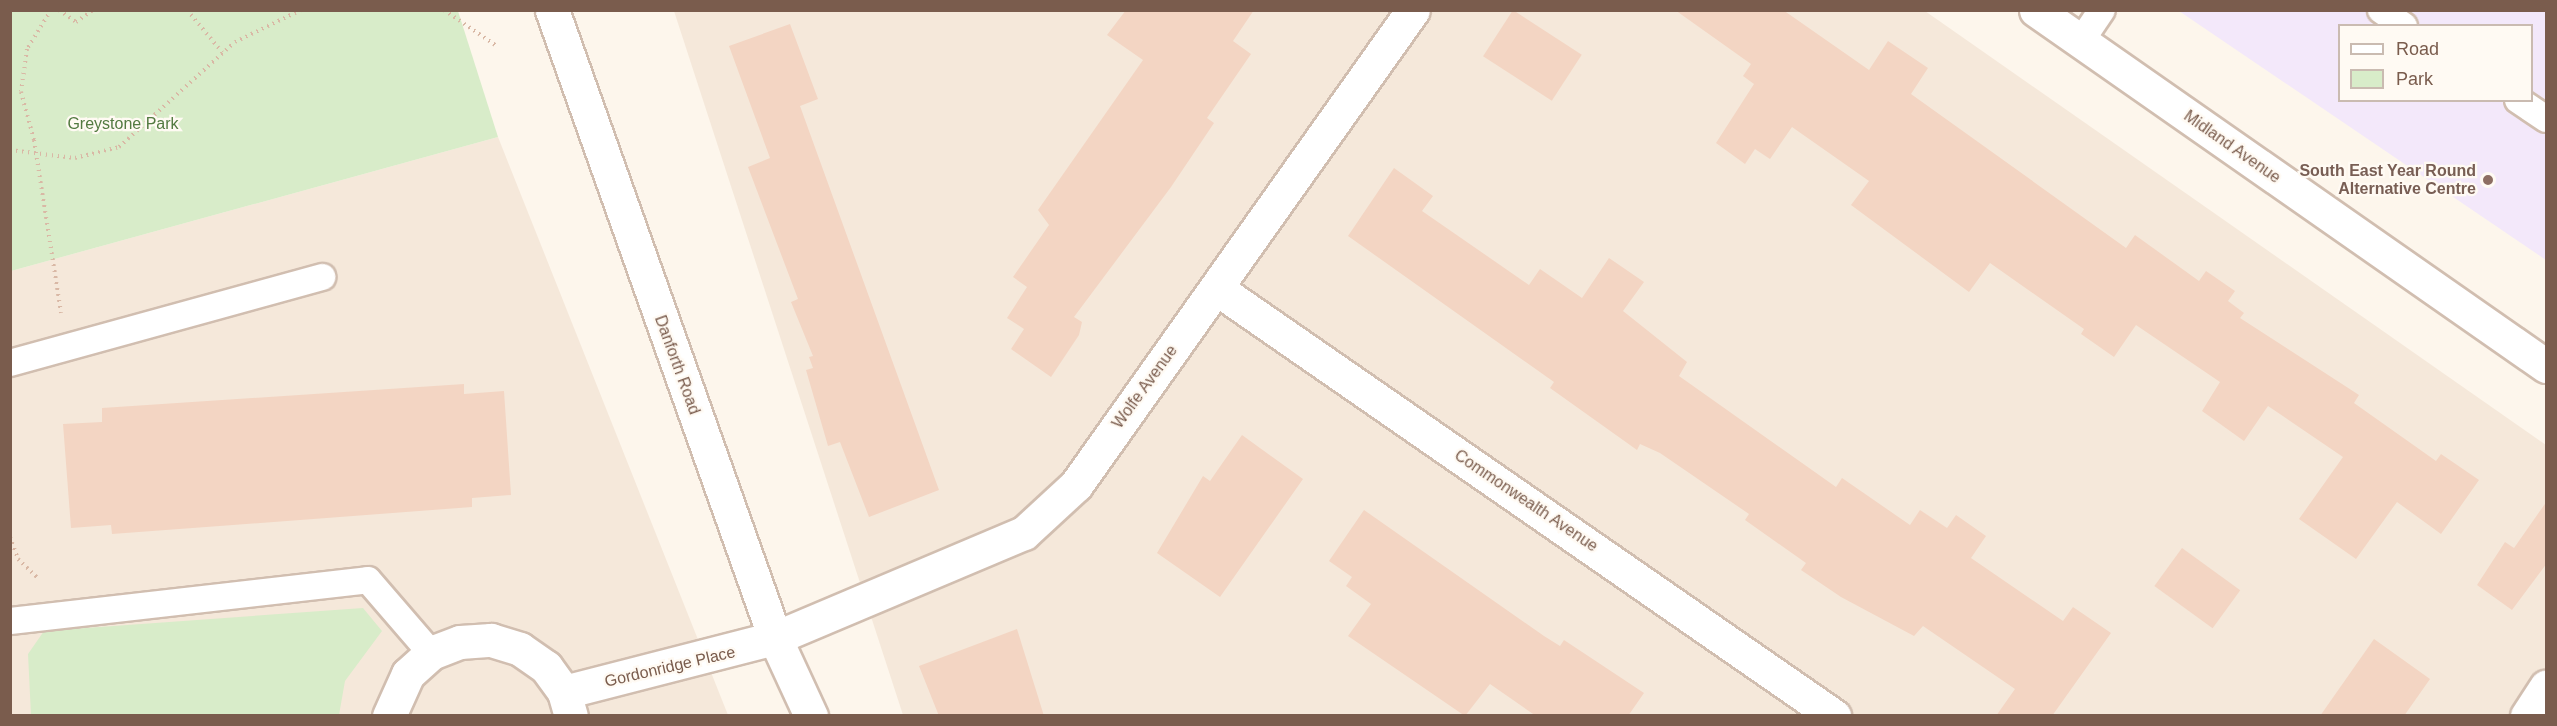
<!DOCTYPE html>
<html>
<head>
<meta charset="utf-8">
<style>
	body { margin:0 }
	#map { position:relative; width:2557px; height:726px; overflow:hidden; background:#fdf6ec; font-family:Helvetica,sans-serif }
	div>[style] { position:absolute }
	.residential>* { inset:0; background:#f5e8da }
	.education>* { inset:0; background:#f3e8fa }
	.green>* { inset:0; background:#d8ecc9 }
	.building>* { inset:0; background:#f3d5c3; transform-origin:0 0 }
	.path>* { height:4px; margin-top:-2px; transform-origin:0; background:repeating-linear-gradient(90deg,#d9b8a5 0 1.5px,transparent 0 6px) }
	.roads { filter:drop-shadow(2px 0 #d1beb0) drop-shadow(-2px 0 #d1beb0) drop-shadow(0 2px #d1beb0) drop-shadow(0 -2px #d1beb0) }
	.lane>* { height:26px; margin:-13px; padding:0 13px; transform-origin:13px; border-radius:13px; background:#fff }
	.street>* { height:33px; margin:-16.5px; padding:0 16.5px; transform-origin:16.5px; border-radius:16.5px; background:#fff }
	.secondary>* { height:33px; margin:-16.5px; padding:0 16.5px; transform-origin:16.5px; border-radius:16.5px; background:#fff }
	.dots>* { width:16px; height:16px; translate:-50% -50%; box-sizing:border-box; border:3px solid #fffaf3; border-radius:50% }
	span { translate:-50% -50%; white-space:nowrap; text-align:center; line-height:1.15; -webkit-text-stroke:4.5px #fffaf3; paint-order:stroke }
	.park-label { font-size:16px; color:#537a41 }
	.street-label { font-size:16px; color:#7a5c4d }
	.education-label { font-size:16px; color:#785e54; font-weight:700 }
	.right { translate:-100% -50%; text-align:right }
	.frame { position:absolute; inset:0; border:12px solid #7a5c4d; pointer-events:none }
	.legend { position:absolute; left:2338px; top:24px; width:195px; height:78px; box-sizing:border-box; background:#fffaf3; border:2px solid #cabbb1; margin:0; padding:8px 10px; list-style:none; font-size:18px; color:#7a5c4d }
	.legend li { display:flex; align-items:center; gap:12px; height:30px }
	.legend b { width:30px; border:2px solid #cabbb1 }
</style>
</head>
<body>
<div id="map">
	<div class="residential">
		<i style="clip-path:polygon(674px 11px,1925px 11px,2546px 445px,2546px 715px,903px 715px)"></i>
		<i style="clip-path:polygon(498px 137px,728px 715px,11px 716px,11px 271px)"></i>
	</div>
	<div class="education">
		<i style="clip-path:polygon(evenodd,2179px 11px,2546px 11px,2546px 260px,2179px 11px,2340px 26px,2532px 26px,2532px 100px,2340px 100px,2340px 26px)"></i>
	</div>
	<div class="green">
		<i style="clip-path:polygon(11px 10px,458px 11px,498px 137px,11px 271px)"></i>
		<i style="clip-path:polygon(363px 608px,382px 631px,345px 681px,339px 715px,31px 715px,28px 654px,44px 631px)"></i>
	</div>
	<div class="building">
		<i style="clip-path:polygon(1126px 10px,1254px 10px,1233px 41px,1251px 54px,1207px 118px,1214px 123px,1171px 187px,1074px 317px,1082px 322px,1079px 335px,1051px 377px,1011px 349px,1024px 329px,1007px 318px,1027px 287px,1013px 277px,1049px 225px,1038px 210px,1143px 60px,1107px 35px)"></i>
		<i style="left:1513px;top:10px;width:82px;height:55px;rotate:33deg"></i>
		<i style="clip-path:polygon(1675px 10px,1783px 10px,1869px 70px,1888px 41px,1928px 68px,1911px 94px,2126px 248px,2135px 235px,2199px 281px,2206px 271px,2235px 291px,2228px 301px,2244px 313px,2240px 318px,2359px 395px,2354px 403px,2436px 461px,2441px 454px,2479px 480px,2441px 534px,2397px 502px,2356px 559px,2299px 519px,2343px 457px,2268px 406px,2244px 441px,2202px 411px,2220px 382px,2136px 325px,2114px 357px,2081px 334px,2084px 329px,1990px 263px,1969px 292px,1851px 205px,1869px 181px,1792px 127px,1770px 159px,1755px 149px,1745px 164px,1716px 143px,1754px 84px,1743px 76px,1751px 64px)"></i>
		<i style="clip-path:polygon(790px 24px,818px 99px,800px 106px,939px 490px,869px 517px,840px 442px,828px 446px,806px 370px,813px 368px,809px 357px,813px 356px,791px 302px,798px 299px,748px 167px,770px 158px,729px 46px)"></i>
		<i style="clip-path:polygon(1394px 168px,1433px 196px,1422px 211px,1529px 285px,1540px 269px,1582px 298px,1609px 258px,1644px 282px,1623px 311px,1687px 362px,1679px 376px,1836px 487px,1842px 478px,1910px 525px,1920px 510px,1947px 528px,1956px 515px,1986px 536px,1971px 558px,2063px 621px,2073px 607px,2111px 633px,2052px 716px,1996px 716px,2015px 689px,1923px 626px,1914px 636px,1841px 597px,1801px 570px,1806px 563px,1745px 520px,1749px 514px,1660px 453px,1640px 444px,1637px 450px,1550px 388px,1554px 382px,1348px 236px)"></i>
		<i style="clip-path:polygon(464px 384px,464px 394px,504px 391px,511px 495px,472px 498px,472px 507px,233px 525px,112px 534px,111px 525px,71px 528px,63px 424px,102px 422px,102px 408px)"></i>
		<i style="clip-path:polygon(1242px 435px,1303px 479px,1220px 597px,1157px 553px,1203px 476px,1210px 481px)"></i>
		<i style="clip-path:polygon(2547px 501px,2547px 563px,2512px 610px,2477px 585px,2505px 542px,2514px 548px)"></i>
		<i style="clip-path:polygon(1364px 510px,1544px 636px,1560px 646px,1564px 640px,1644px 693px,1628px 716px,1536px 716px,1490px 684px,1465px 716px,1348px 636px,1371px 604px,1346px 586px,1352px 577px,1329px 561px)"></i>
		<i style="left:2182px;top:548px;width:72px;height:47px;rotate:36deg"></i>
		<i style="clip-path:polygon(1017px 629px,1044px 716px,939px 716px,919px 666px)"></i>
		<i style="clip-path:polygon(2374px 639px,2430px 679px,2404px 716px,2320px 716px)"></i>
	</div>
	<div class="path">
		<i style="left:51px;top:10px;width:46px;rotate:121.6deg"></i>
		<i style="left:27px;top:49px;width:43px;rotate:97.9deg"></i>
		<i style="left:21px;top:92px;width:50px;rotate:74.8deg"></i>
		<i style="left:34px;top:140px;width:175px;rotate:81.1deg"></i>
		<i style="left:59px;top:10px;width:21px;rotate:35deg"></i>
		<i style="left:76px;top:22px;width:21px;rotate:-35deg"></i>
		<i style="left:187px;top:10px;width:55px;rotate:50.2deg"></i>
		<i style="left:444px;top:10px;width:65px;rotate:34.4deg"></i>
		<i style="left:10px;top:150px;width:65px;rotate:7deg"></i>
		<i style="left:75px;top:158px;width:45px;rotate:-14deg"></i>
		<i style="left:119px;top:147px;width:156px;rotate:-42.2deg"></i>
		<i style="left:235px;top:42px;width:73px;rotate:-25.9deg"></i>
		<i style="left:10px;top:537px;width:23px;rotate:70deg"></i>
		<i style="left:18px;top:559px;width:29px;rotate:44deg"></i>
	</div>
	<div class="roads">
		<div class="lane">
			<i style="left:2381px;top:10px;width:28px;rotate:35deg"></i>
			<i style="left:2081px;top:41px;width:37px;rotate:-56deg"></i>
			<i style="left:2518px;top:100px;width:34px;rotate:34deg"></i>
			<i style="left:10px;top:363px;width:324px;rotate:-15.4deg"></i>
			<i style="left:10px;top:621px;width:360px;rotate:-6.5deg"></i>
			<i style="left:368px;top:580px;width:96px;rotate:49.2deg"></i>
		</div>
		<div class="street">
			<i style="left:1216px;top:288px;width:752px;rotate:34.7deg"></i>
			<i style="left:564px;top:692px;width:218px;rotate:-14.4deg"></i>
			<i style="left:775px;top:638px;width:270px;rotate:-22.9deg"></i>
			<i style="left:1024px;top:533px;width:71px;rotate:-42.7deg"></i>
			<i style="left:1076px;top:485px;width:582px;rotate:-54.65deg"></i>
			<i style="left:389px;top:716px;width:46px;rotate:-65.7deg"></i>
			<i style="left:408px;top:674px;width:31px;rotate:-42deg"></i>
			<i style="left:431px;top:653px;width:31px;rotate:-21deg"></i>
			<i style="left:460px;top:642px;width:31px;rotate:-4deg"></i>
			<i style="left:491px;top:640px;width:30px;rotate:17deg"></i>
			<i style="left:520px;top:649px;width:32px;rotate:35deg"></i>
			<i style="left:546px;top:667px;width:31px;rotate:54deg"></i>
			<i style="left:564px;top:692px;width:25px;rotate:74deg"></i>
			<i style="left:2527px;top:716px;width:35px;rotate:-57deg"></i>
		</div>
		<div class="secondary">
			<i style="left:552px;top:10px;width:666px;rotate:70.45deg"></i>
			<i style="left:775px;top:638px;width:86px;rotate:65.2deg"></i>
			<i style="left:2036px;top:10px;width:622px;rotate:34.92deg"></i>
		</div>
	</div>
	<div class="dots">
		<i style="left:2488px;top:180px;background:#8d6e63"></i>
	</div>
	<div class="park-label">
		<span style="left:123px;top:124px">Greystone Park</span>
	</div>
	<div class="street-label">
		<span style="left:2232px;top:147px;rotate:35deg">Midland Avenue</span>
		<span style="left:677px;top:365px;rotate:70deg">Danforth Road</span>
		<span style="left:1145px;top:387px;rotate:-54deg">Wolfe Avenue</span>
		<span style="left:1526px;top:501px;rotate:34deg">Commonwealth Avenue</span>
		<span style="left:670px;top:667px;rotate:-13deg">Gordonridge Place</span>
	</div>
	<div class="education-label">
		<span class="right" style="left:2476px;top:180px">South East Year Round<br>Alternative Centre</span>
	</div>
	<div class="frame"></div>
	<ul class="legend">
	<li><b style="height:8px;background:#fff"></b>Road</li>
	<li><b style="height:16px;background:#d8ecc9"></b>Park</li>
	</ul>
</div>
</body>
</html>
